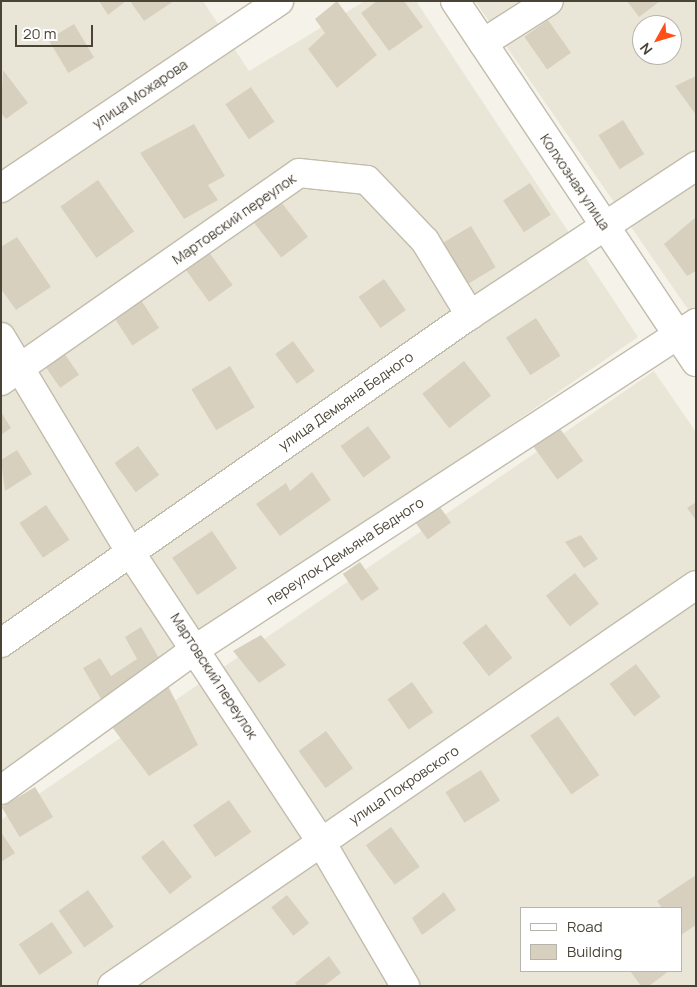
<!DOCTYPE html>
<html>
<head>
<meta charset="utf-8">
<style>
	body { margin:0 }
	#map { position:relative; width:697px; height:987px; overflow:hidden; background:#f5f3e9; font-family:Manrope,sans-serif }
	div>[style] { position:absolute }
	.residential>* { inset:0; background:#eae6d7 }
	.building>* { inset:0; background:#d8d0be; transform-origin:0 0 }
	.roads { filter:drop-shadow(1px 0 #c2bcab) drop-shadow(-1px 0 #c2bcab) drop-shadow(0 1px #c2bcab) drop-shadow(0 -1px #c2bcab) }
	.minor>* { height:28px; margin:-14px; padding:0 14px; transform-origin:14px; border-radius:14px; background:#fff }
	span { translate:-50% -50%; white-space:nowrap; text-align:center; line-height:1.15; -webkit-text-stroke:4px #fff; paint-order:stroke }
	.street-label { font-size:14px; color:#4a4437 }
	.frame { position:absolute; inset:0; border:2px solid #4a4437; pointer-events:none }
	.legend { position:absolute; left:520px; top:907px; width:162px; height:65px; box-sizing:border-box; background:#fff; border:1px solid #b7b4af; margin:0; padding:6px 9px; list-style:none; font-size:15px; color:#4a4437 }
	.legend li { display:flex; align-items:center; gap:10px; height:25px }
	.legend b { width:25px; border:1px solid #b7b4af }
	.north { position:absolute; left:632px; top:15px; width:50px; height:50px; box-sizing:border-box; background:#fff; border:1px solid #b7b4af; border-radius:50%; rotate:231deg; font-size:14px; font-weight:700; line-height:20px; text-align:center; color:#4a4437 }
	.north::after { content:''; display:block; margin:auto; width:18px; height:22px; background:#ff5117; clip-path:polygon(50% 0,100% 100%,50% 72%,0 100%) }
	.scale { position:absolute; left:15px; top:25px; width:78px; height:22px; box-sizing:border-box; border:2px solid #4a4437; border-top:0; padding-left:6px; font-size:15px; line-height:18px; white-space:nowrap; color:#4a4437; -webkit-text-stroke:4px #fff; paint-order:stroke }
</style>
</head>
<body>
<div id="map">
	<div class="residential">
		<i style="clip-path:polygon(1px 1px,203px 1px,249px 71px,365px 1px,416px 1px,638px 337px,1px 777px)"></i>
		<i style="clip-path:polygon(evenodd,475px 1px,696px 1px,696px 321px,475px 1px,642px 25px,672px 25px,672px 55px,642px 55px,642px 25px)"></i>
		<i style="clip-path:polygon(evenodd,654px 371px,696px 432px,696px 986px,1px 986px,1px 820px,654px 371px,521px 908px,681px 908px,681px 971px,521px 971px,521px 908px)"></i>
	</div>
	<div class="building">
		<i style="clip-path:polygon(99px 1px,126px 1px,108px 15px)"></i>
		<i style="clip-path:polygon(130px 1px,174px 1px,144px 21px)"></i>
		<i style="clip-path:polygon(337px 1px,377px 55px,337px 88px,308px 49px,325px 33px,315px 19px)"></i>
		<i style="clip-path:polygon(377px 1px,404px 1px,423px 27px,389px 51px,361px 13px)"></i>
		<i style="clip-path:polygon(627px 1px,660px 1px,639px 17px)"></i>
		<i style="left:548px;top:20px;width:40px;height:29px;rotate:55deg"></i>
		<i style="left:74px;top:24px;width:39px;height:30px;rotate:59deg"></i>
		<i style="clip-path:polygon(3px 70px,28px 103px,6px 119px,1px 113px)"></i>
		<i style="clip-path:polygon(696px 76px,696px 115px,675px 86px)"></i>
		<i style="left:251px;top:87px;width:42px;height:31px;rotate:56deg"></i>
		<i style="left:623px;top:120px;width:40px;height:29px;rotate:58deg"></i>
		<i style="clip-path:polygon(194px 124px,225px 176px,208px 185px,218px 200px,184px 219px,140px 153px)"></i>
		<i style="left:98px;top:180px;width:63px;height:46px;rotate:55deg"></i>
		<i style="left:530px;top:183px;width:38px;height:32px;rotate:57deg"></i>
		<i style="left:281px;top:202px;width:44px;height:34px;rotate:52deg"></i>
		<i style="clip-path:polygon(696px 217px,696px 271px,687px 276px,664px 244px)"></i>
		<i style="left:471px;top:226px;width:48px;height:36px;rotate:59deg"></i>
		<i style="clip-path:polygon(17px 237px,51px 287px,16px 310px,1px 289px,1px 247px)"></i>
		<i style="left:208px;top:251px;width:42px;height:29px;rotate:54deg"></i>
		<i style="left:384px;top:279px;width:38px;height:31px;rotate:55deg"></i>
		<i style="left:139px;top:297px;width:37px;height:32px;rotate:57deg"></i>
		<i style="left:536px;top:318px;width:45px;height:36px;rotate:57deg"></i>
		<i style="left:293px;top:341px;width:37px;height:22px;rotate:54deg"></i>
		<i style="left:59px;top:346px;width:35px;height:23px;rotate:55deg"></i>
		<i style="left:464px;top:361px;width:44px;height:53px;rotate:52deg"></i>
		<i style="left:230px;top:366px;width:48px;height:45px;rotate:59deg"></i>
		<i style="clip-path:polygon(1px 412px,11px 428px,1px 435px)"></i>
		<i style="left:368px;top:426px;width:39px;height:34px;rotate:54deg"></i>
		<i style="left:558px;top:426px;width:43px;height:32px;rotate:54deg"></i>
		<i style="left:138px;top:446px;width:36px;height:29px;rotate:54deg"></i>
		<i style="clip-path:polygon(17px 450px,32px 474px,5px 491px,1px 460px)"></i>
		<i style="clip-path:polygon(312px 472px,331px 500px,280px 536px,256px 504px,286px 483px,290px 491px)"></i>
		<i style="clip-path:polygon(696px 502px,696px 520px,687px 508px)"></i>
		<i style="left:437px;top:503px;width:24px;height:29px;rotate:54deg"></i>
		<i style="left:46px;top:505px;width:42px;height:32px;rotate:56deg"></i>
		<i style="left:212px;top:531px;width:45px;height:48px;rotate:56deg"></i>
		<i style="clip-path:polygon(581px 535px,598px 559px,584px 568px,565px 542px)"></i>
		<i style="left:360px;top:562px;width:33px;height:21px;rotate:55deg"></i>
		<i style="left:575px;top:573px;width:39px;height:37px;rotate:52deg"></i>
		<i style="left:486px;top:624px;width:43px;height:30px;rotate:52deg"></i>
		<i style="clip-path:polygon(141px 627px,163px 665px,104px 704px,83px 668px,100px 658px,111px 676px,137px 659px,125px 637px)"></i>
		<i style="clip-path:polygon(261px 635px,286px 665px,259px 683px,233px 651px)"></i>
		<i style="left:636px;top:664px;width:41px;height:33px;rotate:53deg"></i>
		<i style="left:412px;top:682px;width:37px;height:30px;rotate:55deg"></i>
		<i style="clip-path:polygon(167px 684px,198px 745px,149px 776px,109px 723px)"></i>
		<i style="left:558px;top:716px;width:72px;height:34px;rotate:55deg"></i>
		<i style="left:326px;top:731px;width:46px;height:34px;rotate:54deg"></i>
		<i style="left:481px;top:770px;width:36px;height:42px;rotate:58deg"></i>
		<i style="left:35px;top:787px;width:35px;height:39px;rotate:59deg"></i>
		<i style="left:229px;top:800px;width:39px;height:44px;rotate:55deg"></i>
		<i style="left:391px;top:827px;width:49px;height:31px;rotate:54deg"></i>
		<i style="clip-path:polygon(1px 832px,15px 853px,1px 862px)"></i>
		<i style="left:163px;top:840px;width:47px;height:28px;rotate:52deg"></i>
		<i style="clip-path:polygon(696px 875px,696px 925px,681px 935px,681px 908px,662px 908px,657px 901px)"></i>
		<i style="left:88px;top:890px;width:45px;height:36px;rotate:55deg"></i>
		<i style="clip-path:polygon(444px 892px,456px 910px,422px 935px,412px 918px)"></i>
		<i style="left:287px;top:895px;width:36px;height:20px;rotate:52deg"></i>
		<i style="left:52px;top:922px;width:37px;height:40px;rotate:56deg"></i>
		<i style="clip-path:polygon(329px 956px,341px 973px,324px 986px,297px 986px,295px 983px)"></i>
		<i style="clip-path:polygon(630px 971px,669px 971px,649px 986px,641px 986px)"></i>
	</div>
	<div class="roads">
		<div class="minor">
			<i style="left:455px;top:1px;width:434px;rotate:56.3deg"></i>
			<i style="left:483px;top:43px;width:78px;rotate:-32.5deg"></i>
			<i style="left:1px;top:188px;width:335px;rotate:-33.9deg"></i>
			<i style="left:1px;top:337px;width:251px;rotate:59deg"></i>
			<i style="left:130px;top:552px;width:347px;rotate:56.6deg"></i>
			<i style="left:321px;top:842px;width:167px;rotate:59.7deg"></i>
			<i style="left:1px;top:381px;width:363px;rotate:-34.9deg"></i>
			<i style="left:299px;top:173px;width:68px;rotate:5.9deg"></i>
			<i style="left:367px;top:180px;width:84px;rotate:46.4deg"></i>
			<i style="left:425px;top:241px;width:87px;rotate:58.7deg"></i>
			<i style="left:1px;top:643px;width:572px;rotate:-34.97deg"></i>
			<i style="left:470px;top:315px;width:271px;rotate:-33.4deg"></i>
			<i style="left:1px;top:790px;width:242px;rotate:-35.9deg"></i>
			<i style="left:197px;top:648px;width:596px;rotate:-33.08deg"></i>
			<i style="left:112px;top:986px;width:708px;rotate:-34.48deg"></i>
		</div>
	</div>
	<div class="street-label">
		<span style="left:140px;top:94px;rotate:-34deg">улица Можарова</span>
		<span style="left:575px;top:182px;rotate:56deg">Колхозная улица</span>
		<span style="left:234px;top:219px;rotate:-35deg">Мартовский переулок</span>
		<span style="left:346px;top:401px;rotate:-35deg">улица Демьяна Бедного</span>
		<span style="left:345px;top:551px;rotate:-33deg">переулок Демьяна Бедного</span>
		<span style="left:214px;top:676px;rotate:57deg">Мартовский переулок</span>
		<span style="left:404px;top:785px;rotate:-34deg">улица Покровского</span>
	</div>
	<div class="frame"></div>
	<ul class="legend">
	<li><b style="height:6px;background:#fff"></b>Road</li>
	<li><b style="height:14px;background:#d8d0be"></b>Building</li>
	</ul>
	<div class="north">N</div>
	<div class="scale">20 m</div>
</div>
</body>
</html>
